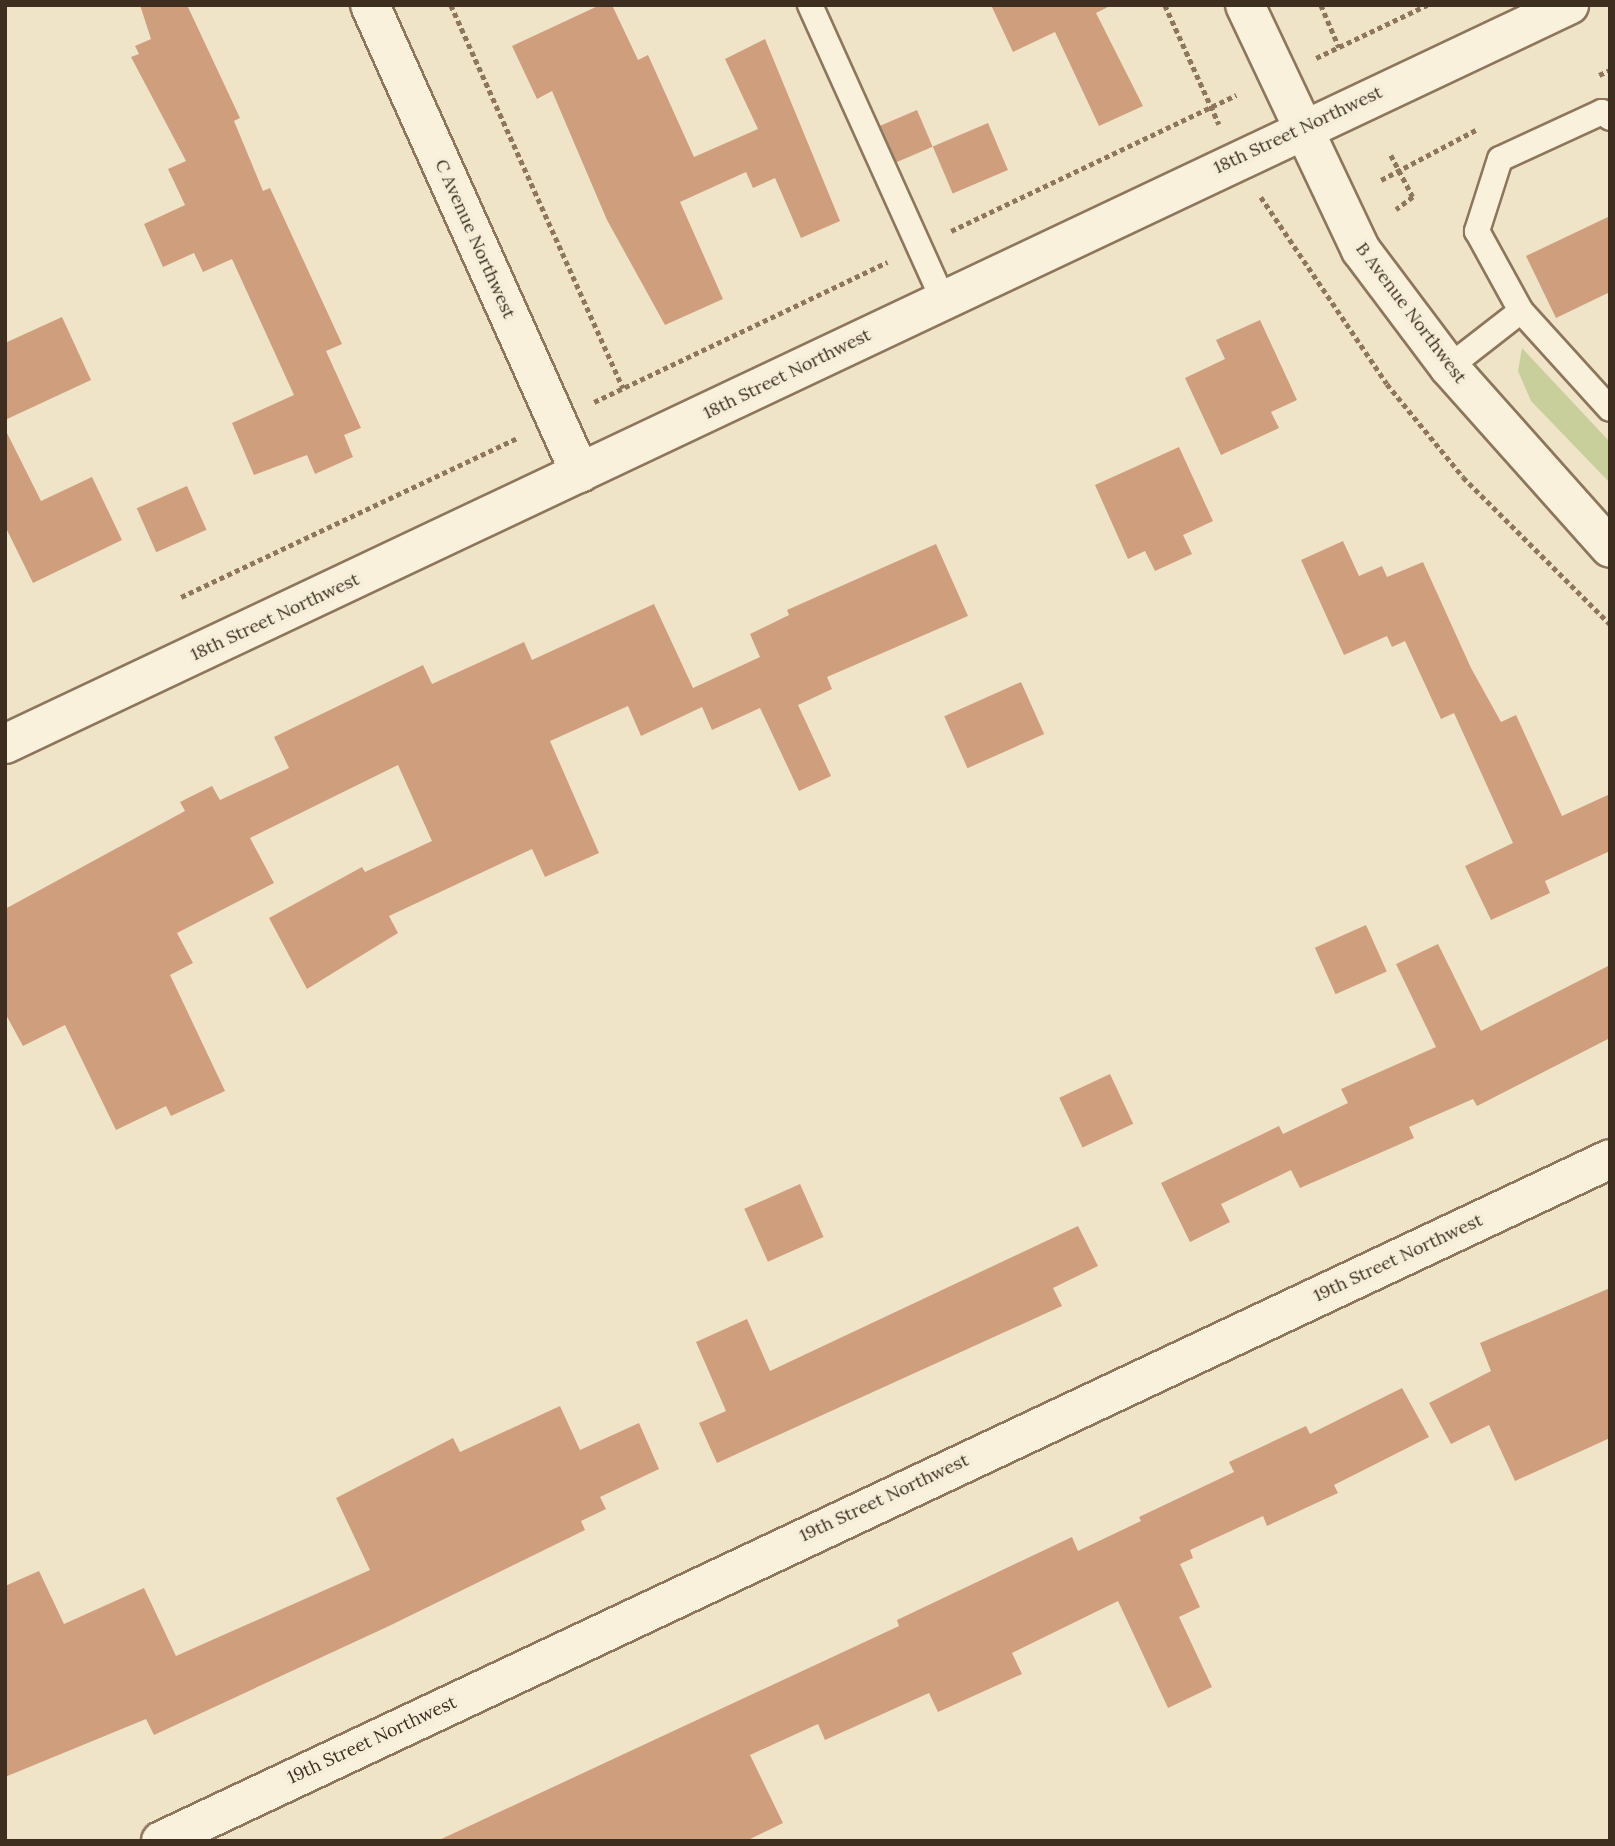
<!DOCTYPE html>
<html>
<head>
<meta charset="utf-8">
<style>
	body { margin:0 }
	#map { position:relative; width:1615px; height:1846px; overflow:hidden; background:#f0e4c8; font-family:Lora,serif }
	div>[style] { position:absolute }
	.green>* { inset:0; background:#c9cf9b }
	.building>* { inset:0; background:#cf9f7d; transform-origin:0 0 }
	.path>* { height:4.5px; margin-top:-2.25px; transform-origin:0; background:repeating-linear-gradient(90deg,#8d765c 0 5px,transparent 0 8.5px) }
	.roads { filter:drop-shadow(2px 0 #8d765c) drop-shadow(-2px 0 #8d765c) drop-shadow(0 2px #8d765c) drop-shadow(0 -2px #8d765c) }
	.lane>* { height:24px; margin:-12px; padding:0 12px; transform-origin:12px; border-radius:12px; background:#faf1dc }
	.street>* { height:38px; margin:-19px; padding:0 19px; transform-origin:19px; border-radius:19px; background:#faf1dc }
	.secondary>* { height:38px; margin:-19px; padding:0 19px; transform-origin:19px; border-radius:19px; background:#faf1dc }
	span { translate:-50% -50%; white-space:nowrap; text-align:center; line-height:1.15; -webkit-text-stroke:7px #f7eed8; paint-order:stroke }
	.street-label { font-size:18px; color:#3d2e20 }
	.frame { position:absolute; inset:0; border:7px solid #3d2e20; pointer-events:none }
</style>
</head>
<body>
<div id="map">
	<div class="green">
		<i style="clip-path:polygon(1522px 348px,1610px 442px,1610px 483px,1531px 401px,1518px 371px)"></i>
	</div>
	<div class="building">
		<i style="clip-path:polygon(140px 5px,187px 5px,240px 118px,234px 121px,263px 191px,270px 188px,342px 344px,326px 351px,361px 428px,344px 435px,353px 457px,315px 474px,307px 455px,254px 475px,232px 423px,294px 395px,232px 259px,203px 272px,194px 253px,163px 267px,144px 224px,185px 205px,168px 169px,186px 161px,131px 57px,139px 54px,135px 46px,151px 39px)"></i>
		<i style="clip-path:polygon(600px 5px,612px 5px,638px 60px,648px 55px,694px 157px,758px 129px,725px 59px,765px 39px,840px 221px,801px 238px,775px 178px,753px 188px,746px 172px,680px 202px,723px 299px,665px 325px,607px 220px,552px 91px,537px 99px,512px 46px)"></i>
		<i style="clip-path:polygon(991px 5px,1112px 5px,1096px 13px,1143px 106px,1099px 126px,1055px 32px,1013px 52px)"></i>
		<i style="left:917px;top:110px;width:40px;height:40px;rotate:67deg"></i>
		<i style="left:988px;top:123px;width:51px;height:60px;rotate:67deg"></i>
		<i style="clip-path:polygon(1610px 216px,1610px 292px,1556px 318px,1526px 256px)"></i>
		<i style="clip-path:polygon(62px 317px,91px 380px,5px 420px,5px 343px)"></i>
		<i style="clip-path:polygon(1260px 320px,1297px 400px,1271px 412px,1279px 428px,1221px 455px,1185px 378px,1225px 359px,1216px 340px)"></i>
		<i style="clip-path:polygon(5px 429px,41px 501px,92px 477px,122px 540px,33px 583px,5px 526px)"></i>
		<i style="clip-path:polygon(1179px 447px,1213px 521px,1183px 535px,1192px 554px,1155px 571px,1145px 551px,1128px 559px,1095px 485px)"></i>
		<i style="left:187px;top:486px;width:48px;height:55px;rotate:66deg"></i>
		<i style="clip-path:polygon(1343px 541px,1359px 576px,1382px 566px,1387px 577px,1423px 562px,1471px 668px,1501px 722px,1516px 715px,1562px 816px,1610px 794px,1610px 851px,1545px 881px,1550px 893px,1491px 920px,1465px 866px,1513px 843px,1454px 713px,1441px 719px,1405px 641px,1392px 647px,1387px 636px,1344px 655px,1301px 560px)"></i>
		<i style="clip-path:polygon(936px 544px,968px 616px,827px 677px,832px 689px,798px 705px,831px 776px,799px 791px,760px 708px,712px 730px,702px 707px,641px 736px,628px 706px,550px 741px,599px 853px,545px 877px,532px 849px,389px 916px,398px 933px,307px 989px,269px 918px,362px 867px,365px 872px,432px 841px,398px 765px,250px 838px,274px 883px,177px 933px,193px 963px,170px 975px,225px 1091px,171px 1116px,166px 1106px,116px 1130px,65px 1025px,23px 1046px,5px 1013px,5px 909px,185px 811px,180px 802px,212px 786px,220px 800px,289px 768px,274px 737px,423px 665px,432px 684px,524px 642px,532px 660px,654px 604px,693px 688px,760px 657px,750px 634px,789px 615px,787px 610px)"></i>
		<i style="left:1021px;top:682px;width:57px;height:84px;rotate:66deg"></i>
		<i style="left:1366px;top:925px;width:51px;height:56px;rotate:66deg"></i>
		<i style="clip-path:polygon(1438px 944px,1481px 1031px,1610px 965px,1610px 1038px,1477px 1106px,1473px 1099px,1409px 1127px,1414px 1138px,1300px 1188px,1291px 1170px,1221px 1204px,1230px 1222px,1190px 1242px,1161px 1183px,1279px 1126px,1283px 1134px,1348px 1103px,1341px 1089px,1436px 1047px,1396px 964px)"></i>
		<i style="left:1110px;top:1074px;width:55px;height:56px;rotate:65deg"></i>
		<i style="left:800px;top:1184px;width:58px;height:61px;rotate:66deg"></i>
		<i style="clip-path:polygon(1078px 1226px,1098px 1266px,1053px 1288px,1062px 1306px,717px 1463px,699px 1423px,726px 1411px,696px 1342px,747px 1319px,770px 1371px)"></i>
		<i style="clip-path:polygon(1610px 1288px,1610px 1438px,1515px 1481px,1489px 1425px,1451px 1444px,1429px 1403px,1491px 1371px,1480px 1343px)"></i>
		<i style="clip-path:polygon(1402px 1388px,1429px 1437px,1334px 1485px,1338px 1493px,1267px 1526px,1263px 1516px,1190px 1550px,1193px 1558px,1180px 1564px,1200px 1607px,1179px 1617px,1212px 1687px,1168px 1708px,1118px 1601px,1012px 1653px,1022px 1674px,938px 1712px,929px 1693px,825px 1740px,818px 1724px,750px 1755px,783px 1823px,746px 1841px,437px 1841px,899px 1626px,897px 1620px,1072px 1537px,1078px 1551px,1141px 1521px,1139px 1517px,1234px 1472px,1229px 1462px,1306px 1426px,1310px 1434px)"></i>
		<i style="clip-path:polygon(560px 1406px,580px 1450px,639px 1423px,659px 1469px,600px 1497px,606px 1509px,581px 1521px,585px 1530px,389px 1626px,154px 1735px,146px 1719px,5px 1777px,5px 1586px,39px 1571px,64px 1624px,144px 1588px,176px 1656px,370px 1570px,336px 1498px,453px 1438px,460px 1452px)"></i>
	</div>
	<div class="path">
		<i style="left:451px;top:5px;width:420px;rotate:65.8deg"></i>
		<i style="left:1165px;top:5px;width:131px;rotate:65.6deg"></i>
		<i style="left:1321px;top:5px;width:46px;rotate:66.8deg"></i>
		<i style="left:1316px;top:58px;width:123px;rotate:-25.5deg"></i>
		<i style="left:1599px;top:75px;width:12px;rotate:-24deg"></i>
		<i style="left:1391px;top:155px;width:47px;rotate:62.4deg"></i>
		<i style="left:1413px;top:197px;width:21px;rotate:143deg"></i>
		<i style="left:1381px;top:180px;width:107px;rotate:-27.8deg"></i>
		<i style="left:1261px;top:197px;width:225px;rotate:56deg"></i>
		<i style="left:1387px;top:384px;width:120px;rotate:50.7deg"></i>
		<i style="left:1463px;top:477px;width:208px;rotate:45deg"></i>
		<i style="left:951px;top:231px;width:316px;rotate:-25.5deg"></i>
		<i style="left:594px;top:402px;width:325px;rotate:-25.5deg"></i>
		<i style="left:181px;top:597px;width:373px;rotate:-25.3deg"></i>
	</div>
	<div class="roads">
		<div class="lane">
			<i style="left:810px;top:5px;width:323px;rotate:65.7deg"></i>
			<i style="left:1610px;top:118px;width:10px;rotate:-143deg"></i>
			<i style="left:1602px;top:112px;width:112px;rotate:155.3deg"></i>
			<i style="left:1500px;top:159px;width:76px;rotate:107.7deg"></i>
			<i style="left:1477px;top:231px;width:91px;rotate:61.2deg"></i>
			<i style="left:1521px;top:311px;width:132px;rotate:47.8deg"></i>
			<i style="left:1449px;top:367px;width:91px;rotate:-37.9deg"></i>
		</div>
		<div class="street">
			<i style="left:370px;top:5px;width:513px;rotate:65.83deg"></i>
			<i style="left:1245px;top:5px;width:271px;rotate:64.7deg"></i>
			<i style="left:1361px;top:250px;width:146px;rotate:53.1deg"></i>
			<i style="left:1449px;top:367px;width:242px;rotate:48.3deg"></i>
			<i style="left:161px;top:1841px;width:1601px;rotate:-25.2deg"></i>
		</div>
		<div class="secondary">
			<i style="left:5px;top:744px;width:1730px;rotate:-25.29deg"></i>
		</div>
	</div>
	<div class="street-label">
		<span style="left:1298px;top:130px;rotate:-25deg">18th Street Northwest</span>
		<span style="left:475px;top:239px;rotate:66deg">C Avenue Northwest</span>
		<span style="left:1411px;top:313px;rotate:53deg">B Avenue Northwest</span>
		<span style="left:787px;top:374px;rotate:-26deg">18th Street Northwest</span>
		<span style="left:275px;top:617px;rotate:-25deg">18th Street Northwest</span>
		<span style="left:1398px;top:1258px;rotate:-25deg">19th Street Northwest</span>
		<span style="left:884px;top:1498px;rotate:-25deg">19th Street Northwest</span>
		<span style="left:372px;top:1740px;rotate:-25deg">19th Street Northwest</span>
	</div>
	<div class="frame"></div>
</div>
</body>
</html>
